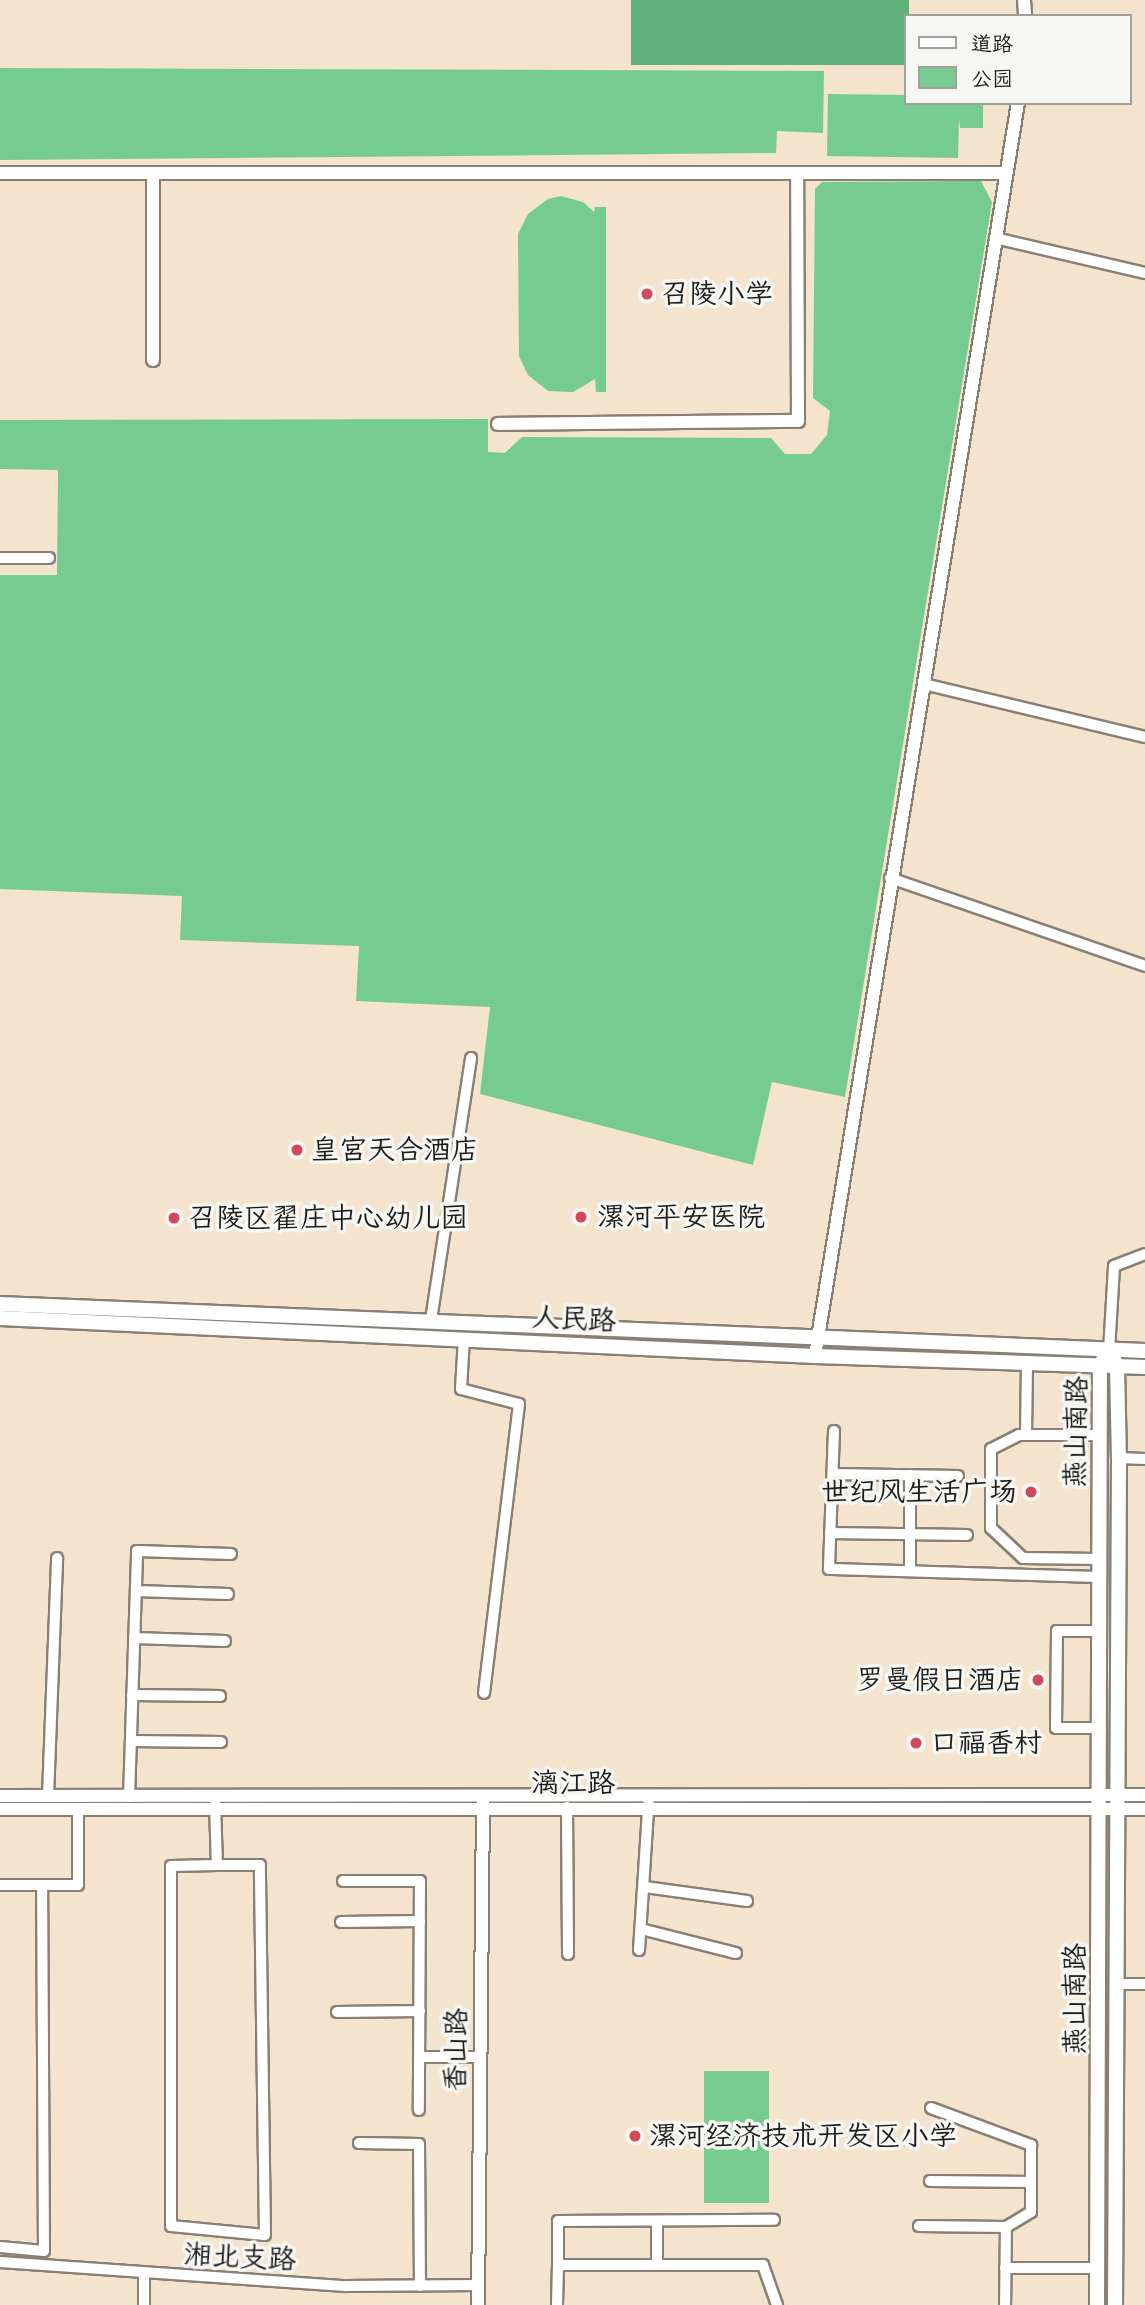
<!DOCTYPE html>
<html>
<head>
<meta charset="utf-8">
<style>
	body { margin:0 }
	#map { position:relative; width:1145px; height:2305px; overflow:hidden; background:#f4e3cd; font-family:Caveat,"LXGW WenKai TC",sans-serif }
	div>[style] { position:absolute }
	.green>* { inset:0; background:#76cc90; transform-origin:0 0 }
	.forest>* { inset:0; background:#60b07a; transform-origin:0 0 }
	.roads { filter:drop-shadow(2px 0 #888074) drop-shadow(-2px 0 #888074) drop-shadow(0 2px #888074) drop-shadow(0 -2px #888074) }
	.minor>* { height:10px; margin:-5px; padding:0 5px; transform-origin:5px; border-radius:5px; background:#fff }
	.tertiary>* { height:12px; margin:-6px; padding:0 6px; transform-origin:6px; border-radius:6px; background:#fff }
	.secondary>* { height:14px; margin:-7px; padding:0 7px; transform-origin:7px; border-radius:7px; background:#fff }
	.dots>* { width:19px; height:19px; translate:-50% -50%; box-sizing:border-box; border:4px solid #f6f6f2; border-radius:50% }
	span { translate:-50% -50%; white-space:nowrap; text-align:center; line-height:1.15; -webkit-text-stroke:7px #f6f6f2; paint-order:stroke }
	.poi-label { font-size:28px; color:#1c1c1c }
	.left { translate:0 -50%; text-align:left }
	.right { translate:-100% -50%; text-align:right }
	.street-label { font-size:28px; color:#1c1c1c }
	.legend { position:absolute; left:904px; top:14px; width:228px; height:91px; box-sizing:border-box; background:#f6f6f2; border:2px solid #9f9f9c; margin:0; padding:9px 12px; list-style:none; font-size:21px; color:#1c1c1c }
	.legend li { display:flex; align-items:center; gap:14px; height:35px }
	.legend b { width:35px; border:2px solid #9f9f9c }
</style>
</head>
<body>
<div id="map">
	<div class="green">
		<i style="clip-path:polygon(0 68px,824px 71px,823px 133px,777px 131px,776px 153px,0 160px)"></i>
		<i style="clip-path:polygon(828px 94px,905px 95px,905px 103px,983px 103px,983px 128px,960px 128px,959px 119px,958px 158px,827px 156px)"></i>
		<i style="clip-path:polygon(981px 181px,992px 202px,845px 1097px,772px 1082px,753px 1165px,480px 1094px,490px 1007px,356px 1001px,359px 946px,180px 940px,182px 896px,0 889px,0 575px,57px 575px,58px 470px,0 469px,0 420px,488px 419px,488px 452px,505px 453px,522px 437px,771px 438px,785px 454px,811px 454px,827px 435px,830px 411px,813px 398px,815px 189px,822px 182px)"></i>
		<i style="clip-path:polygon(561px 196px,583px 202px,594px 212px,595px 207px,606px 207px,606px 392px,596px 392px,595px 379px,573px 392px,548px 391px,528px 375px,519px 356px,518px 234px,528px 214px,548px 199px)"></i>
		<i style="left:704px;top:2071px;width:65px;height:132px"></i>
	</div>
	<div class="forest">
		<i style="left:631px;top:0;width:278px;height:65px"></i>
	</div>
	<div class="roads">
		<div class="minor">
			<i style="left:995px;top:238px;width:154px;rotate:13.1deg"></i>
			<i style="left:0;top:558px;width:49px"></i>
			<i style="left:924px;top:684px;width:227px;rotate:13.5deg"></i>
			<i style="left:890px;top:878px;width:270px;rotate:19deg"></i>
			<i style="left:431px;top:1320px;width:265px;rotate:-81.3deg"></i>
			<i style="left:464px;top:1338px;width:51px;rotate:93.4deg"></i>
			<i style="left:461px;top:1389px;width:60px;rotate:14.5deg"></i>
			<i style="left:519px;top:1404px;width:291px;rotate:96.9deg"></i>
			<i style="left:1109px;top:1351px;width:85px;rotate:-86.6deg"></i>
			<i style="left:1114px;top:1266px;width:33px;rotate:-21deg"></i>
			<i style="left:834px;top:1431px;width:138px;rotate:92.1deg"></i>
			<i style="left:829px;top:1569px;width:272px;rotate:1.7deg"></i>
			<i style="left:1026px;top:1435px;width:74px;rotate:-89.2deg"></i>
			<i style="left:1100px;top:1435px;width:81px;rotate:180deg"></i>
			<i style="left:1019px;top:1435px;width:31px;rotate:153deg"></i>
			<i style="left:991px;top:1449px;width:79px;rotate:90deg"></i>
			<i style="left:991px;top:1528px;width:44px;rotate:43.2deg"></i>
			<i style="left:1023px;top:1558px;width:77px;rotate:0.7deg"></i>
			<i style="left:1119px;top:1458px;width:26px;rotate:2deg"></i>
			<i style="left:833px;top:1474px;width:125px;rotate:0.9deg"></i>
			<i style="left:830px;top:1533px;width:137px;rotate:0.8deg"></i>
			<i style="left:910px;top:1571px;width:96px;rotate:-90deg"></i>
			<i style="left:136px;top:1591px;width:92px;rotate:1.9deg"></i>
			<i style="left:1101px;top:1631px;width:44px;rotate:180deg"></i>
			<i style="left:1057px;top:1631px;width:97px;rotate:90.6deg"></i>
			<i style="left:1056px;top:1728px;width:45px"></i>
			<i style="left:134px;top:1638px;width:91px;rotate:1.9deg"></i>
			<i style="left:132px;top:1695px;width:88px;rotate:0.7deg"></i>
			<i style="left:131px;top:1741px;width:90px;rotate:0.6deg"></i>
			<i style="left:48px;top:1796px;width:238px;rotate:-87.8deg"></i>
			<i style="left:129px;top:1797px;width:246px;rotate:-88.1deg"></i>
			<i style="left:137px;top:1551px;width:94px;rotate:1.8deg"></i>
			<i style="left:215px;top:1803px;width:62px;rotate:88.2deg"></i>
			<i style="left:217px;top:1865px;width:46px;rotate:178.8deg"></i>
			<i style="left:171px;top:1866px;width:360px;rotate:90deg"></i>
			<i style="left:171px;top:2226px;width:94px;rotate:5.5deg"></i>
			<i style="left:265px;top:2235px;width:370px;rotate:-90.8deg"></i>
			<i style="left:260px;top:1865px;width:43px;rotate:180deg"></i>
			<i style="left:567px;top:1807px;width:147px;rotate:89.6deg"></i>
			<i style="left:343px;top:1881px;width:77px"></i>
			<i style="left:420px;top:1881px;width:229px;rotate:90.3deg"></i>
			<i style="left:0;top:1885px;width:78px"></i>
			<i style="left:78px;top:1885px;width:76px;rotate:-90deg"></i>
			<i style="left:645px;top:1887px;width:103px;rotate:7.8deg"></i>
			<i style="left:341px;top:1922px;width:79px;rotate:-0.7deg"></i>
			<i style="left:641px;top:1929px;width:98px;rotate:14.2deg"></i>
			<i style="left:639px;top:1950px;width:155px;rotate:-86.3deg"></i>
			<i style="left:1116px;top:1984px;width:29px"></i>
			<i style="left:337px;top:2012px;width:83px;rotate:-0.7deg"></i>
			<i style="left:419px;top:2057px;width:62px"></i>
			<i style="left:931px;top:2108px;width:107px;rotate:20.3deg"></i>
			<i style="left:1031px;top:2145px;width:67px;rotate:90deg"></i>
			<i style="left:1031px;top:2212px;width:29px;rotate:149deg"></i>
			<i style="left:1006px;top:2227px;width:78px;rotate:90.7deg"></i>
			<i style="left:359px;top:2143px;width:60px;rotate:1deg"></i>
			<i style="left:419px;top:2144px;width:142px;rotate:89.6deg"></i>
			<i style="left:930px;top:2181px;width:101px;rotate:0.6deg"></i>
			<i style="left:657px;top:2221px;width:44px;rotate:90deg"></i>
			<i style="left:919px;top:2226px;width:87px;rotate:0.7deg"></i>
			<i style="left:0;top:2247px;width:44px;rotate:5.2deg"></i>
			<i style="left:44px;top:2251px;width:366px;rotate:-90.3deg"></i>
			<i style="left:0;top:2262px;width:346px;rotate:4deg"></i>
			<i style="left:345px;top:2286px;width:133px;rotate:-0.4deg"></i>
			<i style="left:558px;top:2265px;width:44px;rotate:-90deg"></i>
			<i style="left:558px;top:2221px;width:216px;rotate:-0.3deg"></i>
			<i style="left:1005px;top:2268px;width:92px"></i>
			<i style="left:144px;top:2305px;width:31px;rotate:-90deg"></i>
			<i style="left:557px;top:2305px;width:40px;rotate:-88.6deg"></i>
			<i style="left:558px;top:2265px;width:205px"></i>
			<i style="left:763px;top:2265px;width:42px;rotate:70.7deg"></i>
		</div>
		<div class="tertiary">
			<i style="left:1024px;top:0;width:16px;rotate:86deg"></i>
			<i style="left:0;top:173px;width:1006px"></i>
			<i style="left:153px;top:360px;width:187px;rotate:-90deg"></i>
			<i style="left:498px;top:424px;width:300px;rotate:-0.6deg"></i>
			<i style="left:798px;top:421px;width:248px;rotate:-90.2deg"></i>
			<i style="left:815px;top:1356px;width:1269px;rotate:-80.8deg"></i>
			<i style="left:0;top:1796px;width:1145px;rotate:-0.05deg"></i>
			<i style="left:0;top:1809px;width:1145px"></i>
			<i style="left:478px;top:2305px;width:504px;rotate:-89.43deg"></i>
		</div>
		<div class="secondary">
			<i style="left:0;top:1304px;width:1146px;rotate:2.35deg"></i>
			<i style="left:0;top:1318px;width:816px;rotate:2.67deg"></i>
			<i style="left:815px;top:1356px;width:330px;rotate:1.9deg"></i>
			<i style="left:1113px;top:1358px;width:9px;rotate:63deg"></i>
			<i style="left:1117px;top:1366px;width:92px;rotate:88.8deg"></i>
			<i style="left:1119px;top:1458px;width:847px;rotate:90.27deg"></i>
			<i style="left:1097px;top:2305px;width:939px;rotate:-89.82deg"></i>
			<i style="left:1100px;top:1366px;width:9px;rotate:-63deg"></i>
		</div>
	</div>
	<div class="dots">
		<i style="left:647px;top:294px;background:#d1495b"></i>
		<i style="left:297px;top:1150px;background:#d1495b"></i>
		<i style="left:581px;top:1217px;background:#d1495b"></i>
		<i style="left:174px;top:1218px;background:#d1495b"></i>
		<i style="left:1031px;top:1492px;background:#d1495b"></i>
		<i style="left:1038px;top:1680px;background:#d1495b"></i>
		<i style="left:916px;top:1743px;background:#d1495b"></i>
		<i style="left:635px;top:2136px;background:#d1495b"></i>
	</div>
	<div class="poi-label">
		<span class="left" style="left:661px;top:294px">召陵小学</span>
		<span class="left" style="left:311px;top:1150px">皇宫天合酒店</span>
		<span class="left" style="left:597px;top:1217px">漯河平安医院</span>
		<span class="left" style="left:188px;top:1218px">召陵区翟庄中心幼儿园</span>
		<span class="right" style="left:1017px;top:1492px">世纪风生活广场</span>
		<span class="right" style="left:1024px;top:1680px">罗曼假日酒店</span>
		<span class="left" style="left:930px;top:1743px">口福香村</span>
		<span class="left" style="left:649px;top:2136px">漯河经济技术开发区小学</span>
	</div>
	<div class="street-label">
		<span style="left:574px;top:1319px;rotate:3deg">人民路</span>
		<span style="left:1076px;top:1432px;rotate:-89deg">燕山南路</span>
		<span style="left:573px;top:1783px">漓江路</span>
		<span style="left:1075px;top:1999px;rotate:-90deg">燕山南路</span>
		<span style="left:456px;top:2050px;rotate:-89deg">香山路</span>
		<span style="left:240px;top:2257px;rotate:3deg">湘北支路</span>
	</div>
	<ul class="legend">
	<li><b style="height:9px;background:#fff"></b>道路</li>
	<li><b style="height:19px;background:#76cc90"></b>公园</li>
	</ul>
</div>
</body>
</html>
